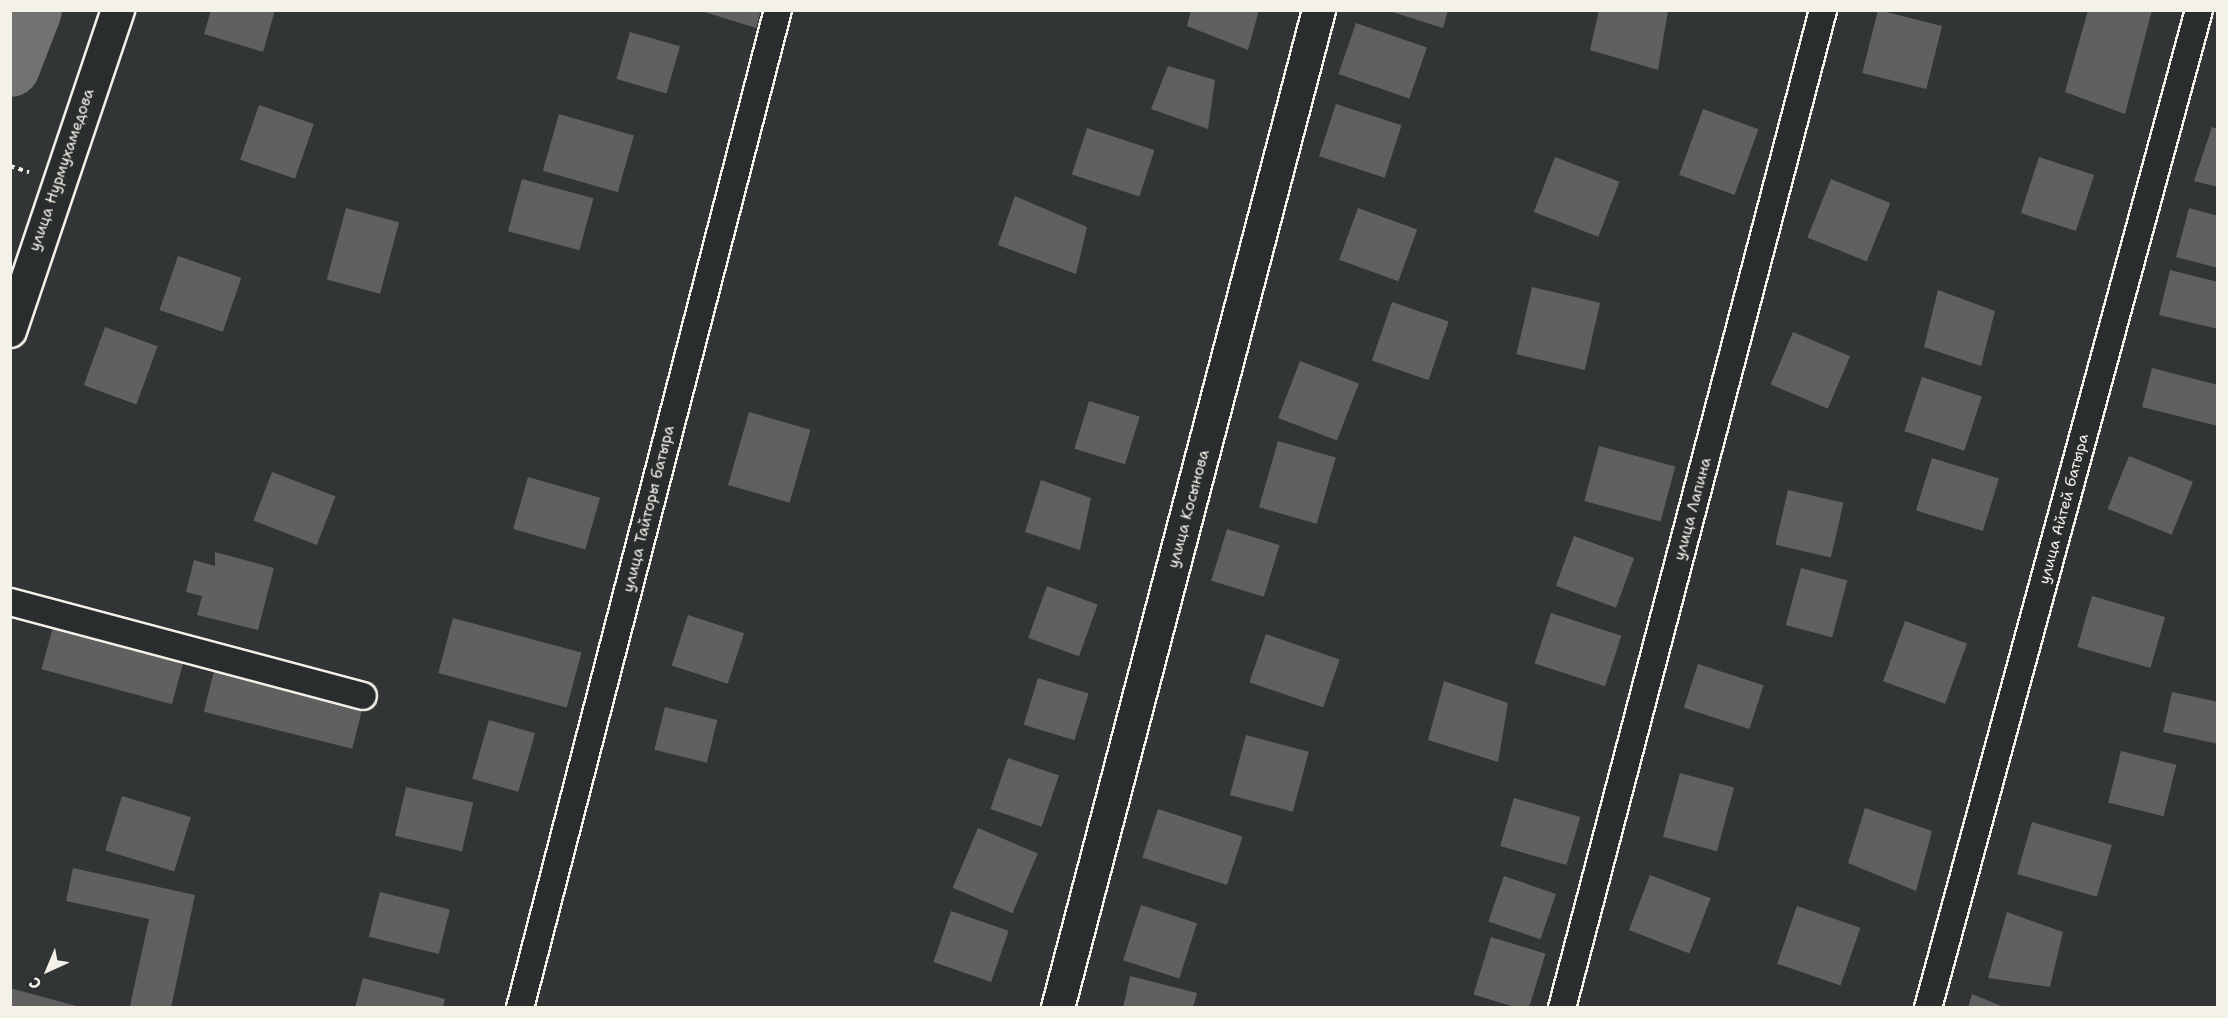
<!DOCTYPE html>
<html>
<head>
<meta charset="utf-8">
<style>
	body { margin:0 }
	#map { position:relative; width:2228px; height:1018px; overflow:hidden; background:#323535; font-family:"Shantell Sans",sans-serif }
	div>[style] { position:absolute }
	.river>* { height:60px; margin:-30px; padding:0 30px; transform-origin:30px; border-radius:30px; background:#727370 }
	.building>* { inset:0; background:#5f605f; transform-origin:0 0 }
	.path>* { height:4px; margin-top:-2px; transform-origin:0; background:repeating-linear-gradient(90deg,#f4f1e8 0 4.5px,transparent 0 9px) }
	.roads { filter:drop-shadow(2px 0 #f4f1e8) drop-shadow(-2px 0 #f4f1e8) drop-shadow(0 2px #f4f1e8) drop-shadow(0 -2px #f4f1e8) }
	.minor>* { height:26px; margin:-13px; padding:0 13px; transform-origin:13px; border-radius:13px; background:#2a2d2e }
	.tertiary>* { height:32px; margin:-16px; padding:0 16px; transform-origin:16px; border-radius:16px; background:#2a2d2e }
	span { translate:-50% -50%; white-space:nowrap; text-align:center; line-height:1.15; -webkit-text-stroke:6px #2a2d2e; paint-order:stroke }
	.street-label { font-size:15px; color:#f4f1e8 }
	.frame { position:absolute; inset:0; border:12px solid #f4f1e8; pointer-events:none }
	.north { position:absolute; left:18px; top:940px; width:60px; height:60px; -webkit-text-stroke:4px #2a2d2e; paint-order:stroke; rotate:224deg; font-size:16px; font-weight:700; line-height:24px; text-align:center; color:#f4f1e8 }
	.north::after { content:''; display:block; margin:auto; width:21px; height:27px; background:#f4f1e8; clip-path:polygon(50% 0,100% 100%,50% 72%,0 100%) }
</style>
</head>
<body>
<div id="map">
	<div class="river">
		<i style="left:10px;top:67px;width:61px;rotate:-68.9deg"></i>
	</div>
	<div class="building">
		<i style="clip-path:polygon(211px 10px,275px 10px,263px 52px,204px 34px)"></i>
		<i style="clip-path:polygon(698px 10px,761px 10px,756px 28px)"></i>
		<i style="clip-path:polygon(1191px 10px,1259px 10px,1248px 50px,1187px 26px)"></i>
		<i style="clip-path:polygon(1386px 10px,1448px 10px,1443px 28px)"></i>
		<i style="clip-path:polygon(1599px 10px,1668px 11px,1658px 70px,1590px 50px)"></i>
		<i style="left:1878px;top:10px;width:66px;height:65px;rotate:14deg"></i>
		<i style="clip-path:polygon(2088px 10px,2152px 10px,2125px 114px,2065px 92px)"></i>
		<i style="left:1356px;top:23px;width:75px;height:54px;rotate:19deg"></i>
		<i style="left:630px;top:32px;width:52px;height:49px;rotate:16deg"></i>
		<i style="clip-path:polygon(1168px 66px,1215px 80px,1208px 129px,1151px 109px)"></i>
		<i style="left:1336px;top:104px;width:69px;height:55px;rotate:18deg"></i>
		<i style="left:259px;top:105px;width:58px;height:58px;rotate:19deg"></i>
		<i style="left:1703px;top:109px;width:59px;height:70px;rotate:20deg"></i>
		<i style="left:559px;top:114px;width:78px;height:59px;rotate:16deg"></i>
		<i style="clip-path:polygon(2212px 127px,2218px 129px,2218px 187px,2194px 181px)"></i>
		<i style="left:1087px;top:128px;width:71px;height:49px;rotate:18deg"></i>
		<i style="left:1555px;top:157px;width:69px;height:59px;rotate:21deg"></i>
		<i style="left:2039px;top:157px;width:58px;height:59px;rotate:18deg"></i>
		<i style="left:522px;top:179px;width:74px;height:54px;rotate:15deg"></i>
		<i style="left:1831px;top:179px;width:64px;height:63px;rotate:22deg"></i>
		<i style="clip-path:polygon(1015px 196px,1087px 227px,1076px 274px,998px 245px)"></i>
		<i style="left:346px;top:208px;width:55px;height:74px;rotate:15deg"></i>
		<i style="left:1358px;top:208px;width:63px;height:55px;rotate:20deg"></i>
		<i style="clip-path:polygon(2189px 208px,2218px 216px,2218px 268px,2176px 257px)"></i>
		<i style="left:178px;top:256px;width:67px;height:57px;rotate:19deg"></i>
		<i style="clip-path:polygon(2170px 270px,2218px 282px,2218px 329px,2159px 315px)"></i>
		<i style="left:1532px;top:287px;width:70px;height:69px;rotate:13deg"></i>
		<i style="clip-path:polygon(1938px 290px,1995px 311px,1981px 366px,1924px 347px)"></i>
		<i style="left:1392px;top:302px;width:60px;height:62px;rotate:19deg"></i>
		<i style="left:105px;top:327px;width:56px;height:62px;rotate:20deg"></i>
		<i style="left:1793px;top:332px;width:62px;height:57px;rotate:23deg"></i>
		<i style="left:1300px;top:361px;width:63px;height:61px;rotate:21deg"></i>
		<i style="clip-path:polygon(2152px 368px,2218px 385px,2218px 426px,2142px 407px)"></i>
		<i style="left:1922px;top:377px;width:63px;height:57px;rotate:18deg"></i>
		<i style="left:1089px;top:401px;width:53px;height:50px;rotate:17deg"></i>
		<i style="left:749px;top:412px;width:64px;height:76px;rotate:16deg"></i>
		<i style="left:1278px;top:441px;width:60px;height:69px;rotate:16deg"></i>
		<i style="left:1599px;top:446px;width:79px;height:57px;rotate:15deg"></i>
		<i style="left:2129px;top:456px;width:69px;height:57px;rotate:22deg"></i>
		<i style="left:1932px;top:458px;width:70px;height:55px;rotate:17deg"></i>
		<i style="left:272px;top:472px;width:68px;height:52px;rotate:21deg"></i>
		<i style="left:528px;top:477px;width:75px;height:54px;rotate:16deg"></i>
		<i style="clip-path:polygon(1041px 480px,1091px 498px,1080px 550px,1025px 532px)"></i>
		<i style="left:1788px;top:490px;width:57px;height:56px;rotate:13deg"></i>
		<i style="left:1227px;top:529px;width:55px;height:54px;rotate:17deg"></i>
		<i style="left:1574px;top:536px;width:64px;height:53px;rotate:20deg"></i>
		<i style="clip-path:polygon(215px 552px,274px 568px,258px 630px,197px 615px,202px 596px,186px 592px,194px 560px,215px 566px)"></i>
		<i style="left:1801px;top:568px;width:48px;height:59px;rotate:15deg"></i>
		<i style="left:1047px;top:586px;width:54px;height:55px;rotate:20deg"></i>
		<i style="left:2092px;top:596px;width:76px;height:53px;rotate:16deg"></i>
		<i style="left:1551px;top:613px;width:74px;height:53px;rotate:18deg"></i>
		<i style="left:688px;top:615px;width:59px;height:53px;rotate:18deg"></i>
		<i style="left:453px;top:618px;width:133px;height:57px;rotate:15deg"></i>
		<i style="left:1905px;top:621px;width:66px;height:64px;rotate:20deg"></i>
		<i style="left:54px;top:623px;width:135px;height:48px;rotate:15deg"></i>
		<i style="left:1266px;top:634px;width:78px;height:51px;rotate:19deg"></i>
		<i style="left:1698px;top:664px;width:69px;height:46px;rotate:18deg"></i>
		<i style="left:214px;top:671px;width:153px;height:42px;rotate:14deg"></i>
		<i style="left:1038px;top:678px;width:53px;height:49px;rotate:17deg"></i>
		<i style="clip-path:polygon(1444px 681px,1508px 703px,1498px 762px,1428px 740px)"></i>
		<i style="clip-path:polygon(2172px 692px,2218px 702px,2218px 744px,2163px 732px)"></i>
		<i style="left:665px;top:707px;width:54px;height:44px;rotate:14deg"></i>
		<i style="left:489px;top:720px;width:48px;height:61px;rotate:16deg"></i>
		<i style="left:1246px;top:735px;width:65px;height:62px;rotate:15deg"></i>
		<i style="left:2121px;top:751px;width:57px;height:53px;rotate:14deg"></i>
		<i style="left:1008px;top:758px;width:54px;height:54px;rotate:19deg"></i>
		<i style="left:1680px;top:773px;width:56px;height:66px;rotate:15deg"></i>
		<i style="left:406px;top:787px;width:69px;height:50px;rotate:13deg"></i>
		<i style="left:122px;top:796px;width:72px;height:57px;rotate:17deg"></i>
		<i style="left:1514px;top:798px;width:69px;height:50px;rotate:16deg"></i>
		<i style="clip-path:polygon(1865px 808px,1932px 831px,1916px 891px,1848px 863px)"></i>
		<i style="left:1158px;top:809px;width:89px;height:51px;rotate:18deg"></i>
		<i style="left:2032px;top:822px;width:83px;height:54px;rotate:16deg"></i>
		<i style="left:978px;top:828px;width:65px;height:65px;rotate:23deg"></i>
		<i style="clip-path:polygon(73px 868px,195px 895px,171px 1008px,130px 1006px,149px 919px,66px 901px)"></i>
		<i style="left:1650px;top:875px;width:65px;height:59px;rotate:21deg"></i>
		<i style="left:1504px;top:876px;width:55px;height:48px;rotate:19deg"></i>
		<i style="left:380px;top:892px;width:72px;height:46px;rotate:14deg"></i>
		<i style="left:1141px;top:905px;width:59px;height:58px;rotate:18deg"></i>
		<i style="left:1797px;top:906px;width:67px;height:61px;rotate:19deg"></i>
		<i style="left:951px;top:911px;width:61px;height:54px;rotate:19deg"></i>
		<i style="clip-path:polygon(2007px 912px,2063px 932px,2050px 987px,1988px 978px)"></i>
		<i style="left:1491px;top:937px;width:57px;height:60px;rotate:17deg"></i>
		<i style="clip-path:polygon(1130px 976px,1197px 993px,1193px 1008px,1123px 1008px)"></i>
		<i style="clip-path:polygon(363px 978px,445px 999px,443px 1008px,355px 1008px)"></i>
		<i style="clip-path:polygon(10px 988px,80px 1007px,80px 1008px,10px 1008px)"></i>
		<i style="clip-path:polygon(1972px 994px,2004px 1007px,2004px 1008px,1968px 1008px)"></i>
	</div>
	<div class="path">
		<i style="left:10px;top:166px;width:20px;rotate:18deg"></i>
	</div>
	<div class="roads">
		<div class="minor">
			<i style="left:10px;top:602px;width:365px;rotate:14.9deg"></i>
			<i style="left:520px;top:1008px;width:1031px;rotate:-75.51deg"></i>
			<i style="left:1562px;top:1008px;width:1032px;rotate:-75.34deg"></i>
			<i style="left:1928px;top:1008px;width:1034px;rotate:-74.81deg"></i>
		</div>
		<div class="tertiary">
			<i style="left:10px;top:331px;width:339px;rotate:-71.4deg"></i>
			<i style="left:1058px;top:1008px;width:1032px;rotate:-75.34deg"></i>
		</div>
	</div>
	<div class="street-label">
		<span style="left:62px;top:170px;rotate:-71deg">улица Нурмухамедова</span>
		<span style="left:649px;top:509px;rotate:-76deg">улица Тайторы батыра</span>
		<span style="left:1189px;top:509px;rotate:-75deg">улица Косынова</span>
		<span style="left:1693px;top:509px;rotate:-75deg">улица Лапина</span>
		<span style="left:2064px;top:509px;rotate:-75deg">улица Айтей батыра</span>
	</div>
	<div class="frame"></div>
	<div class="north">С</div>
</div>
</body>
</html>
